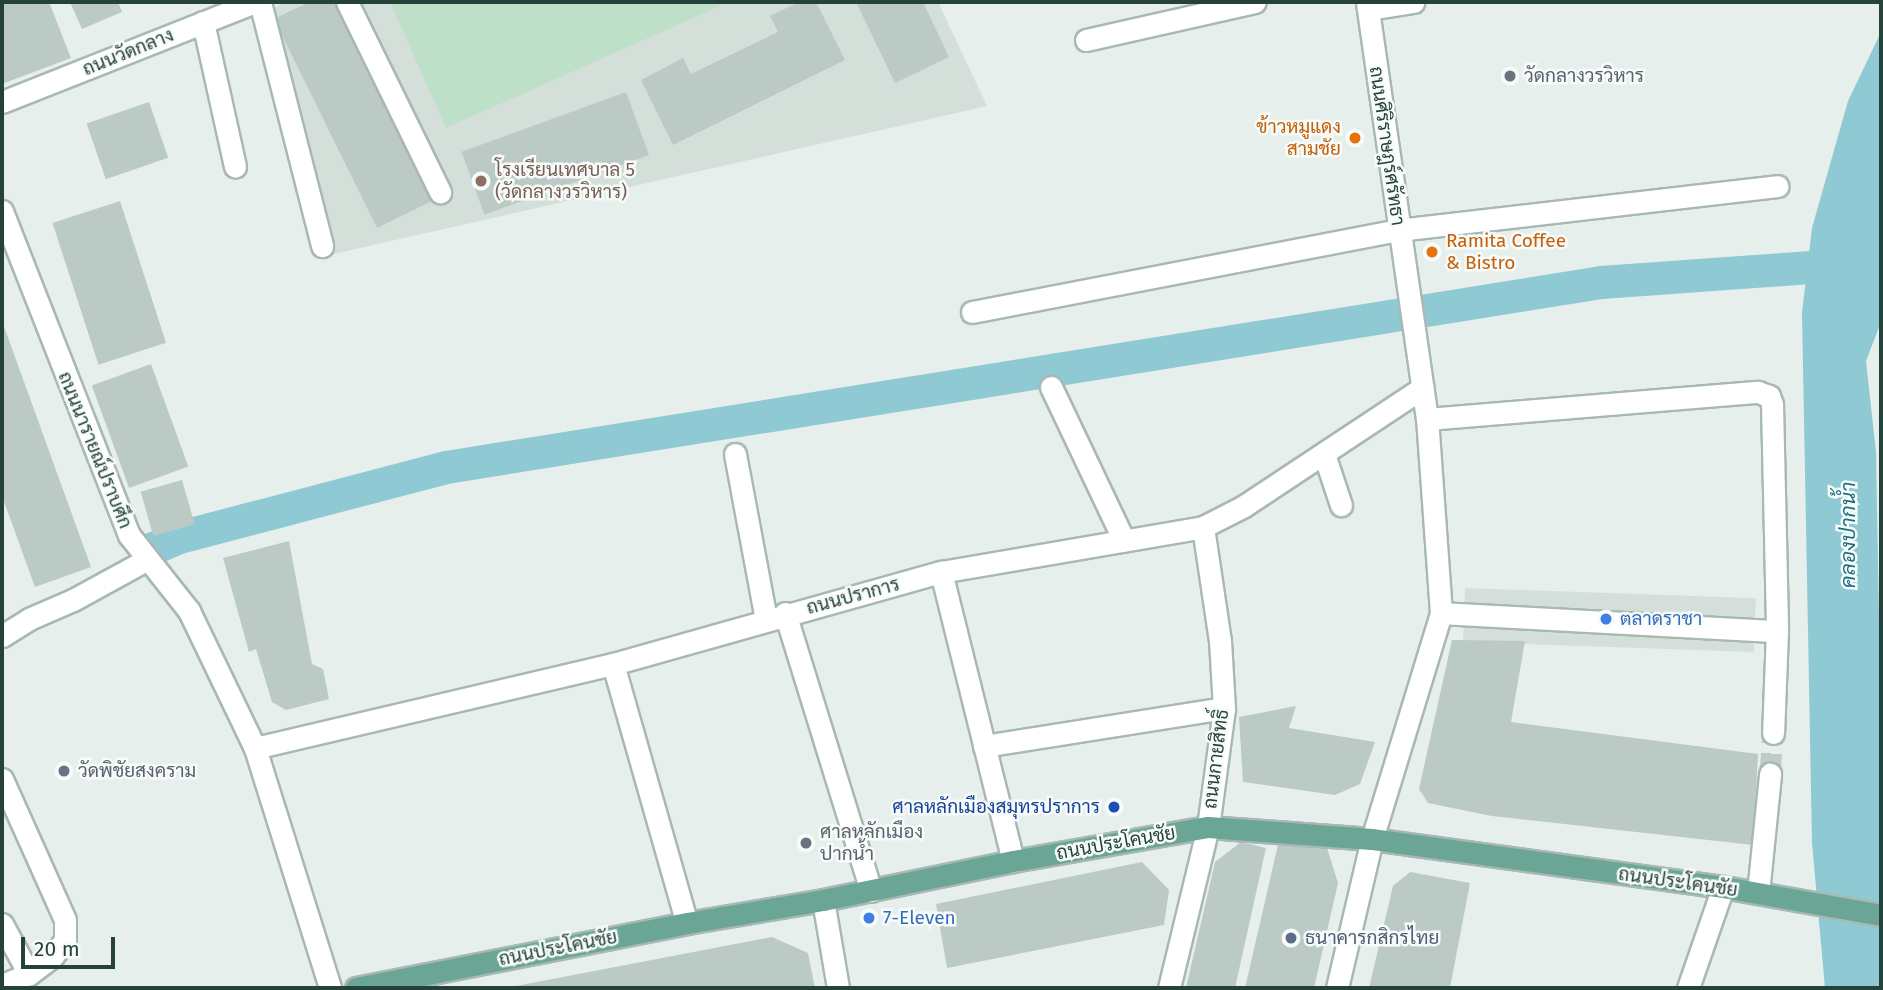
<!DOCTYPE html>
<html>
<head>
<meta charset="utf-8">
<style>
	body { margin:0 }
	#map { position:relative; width:1883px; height:990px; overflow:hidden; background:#e6efeb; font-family:"Fira Sans",Sarabun,sans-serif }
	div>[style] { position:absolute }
	.built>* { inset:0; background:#d4dfda; transform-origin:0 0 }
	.green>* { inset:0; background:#bfe0c8 }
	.water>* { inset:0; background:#8ec9d4 }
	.canal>* { height:33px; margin:-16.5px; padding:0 16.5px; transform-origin:16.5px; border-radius:16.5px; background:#8ec9d4 }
	.building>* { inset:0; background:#bbcac4; transform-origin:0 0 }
	.minor-tunnel>* { height:21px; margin-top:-10.5px; transform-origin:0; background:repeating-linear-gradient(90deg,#bfccc8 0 21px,transparent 0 31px) }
	.roads { filter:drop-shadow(2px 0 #a8b8b2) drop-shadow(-2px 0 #a8b8b2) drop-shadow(0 2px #a8b8b2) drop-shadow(0 -2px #a8b8b2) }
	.minor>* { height:21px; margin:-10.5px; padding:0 10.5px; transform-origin:10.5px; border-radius:10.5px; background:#fff }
	.major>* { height:21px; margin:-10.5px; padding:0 10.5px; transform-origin:10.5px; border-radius:10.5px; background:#6aa596 }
	.dots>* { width:19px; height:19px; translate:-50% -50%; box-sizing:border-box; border:4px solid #f7fbf9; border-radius:50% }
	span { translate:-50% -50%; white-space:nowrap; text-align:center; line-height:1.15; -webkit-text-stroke:5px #f7fbf9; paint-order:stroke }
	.street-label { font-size:19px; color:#24423a }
	.worship-label { font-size:19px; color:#5b616d }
	.left { translate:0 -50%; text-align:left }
	.food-label { font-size:19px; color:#c56008 }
	.right { translate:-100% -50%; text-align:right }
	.education-label { font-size:19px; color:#785e54 }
	.shop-label { font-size:19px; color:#366cbe }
	.transit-label { font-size:19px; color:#164399 }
	.service-label { font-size:19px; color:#4e5e75 }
	.water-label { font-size:21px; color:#1c6f80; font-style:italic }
	.frame { position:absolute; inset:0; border:4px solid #24423a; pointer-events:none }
	.scale { position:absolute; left:21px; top:937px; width:94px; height:32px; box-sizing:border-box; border:4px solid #24423a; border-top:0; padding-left:9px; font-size:21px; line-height:24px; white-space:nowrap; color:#24423a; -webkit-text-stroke:5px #f7fbf9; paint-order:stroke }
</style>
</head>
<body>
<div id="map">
	<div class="built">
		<i style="clip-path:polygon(286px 2px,938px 2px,987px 106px,325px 256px,263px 13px)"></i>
		<i style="left:1465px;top:588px;width:291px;height:54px;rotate:2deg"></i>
	</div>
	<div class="green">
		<i style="clip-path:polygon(390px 2px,729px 2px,446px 128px)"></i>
	</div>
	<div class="water">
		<i style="clip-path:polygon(1881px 32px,1881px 322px,1866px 361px,1876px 452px,1881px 725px,1881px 988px,1825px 988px,1812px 843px,1802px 313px,1812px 228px,1848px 101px)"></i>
	</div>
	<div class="canal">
		<i style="left:153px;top:548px;width:28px;rotate:-23deg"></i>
		<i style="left:179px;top:537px;width:276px;rotate:-14.7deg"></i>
		<i style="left:446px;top:467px;width:1170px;rotate:-9.1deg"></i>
		<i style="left:1601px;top:282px;width:254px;rotate:-4.1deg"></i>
	</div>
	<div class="building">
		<i style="clip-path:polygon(2px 2px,49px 2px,71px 58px,2px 84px)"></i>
		<i style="clip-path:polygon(70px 2px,118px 2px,122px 12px,82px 29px)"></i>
		<i style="clip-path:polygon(309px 2px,336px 2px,434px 200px,377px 228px,274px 19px)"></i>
		<i style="clip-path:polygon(799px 2px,816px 2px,845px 60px,673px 145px,641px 80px,683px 58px,691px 74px,778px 32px,770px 16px)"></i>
		<i style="clip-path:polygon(856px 2px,923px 2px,949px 57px,895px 83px)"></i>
		<i style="left:626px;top:92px;width:67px;height:175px;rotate:70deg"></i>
		<i style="left:149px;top:102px;width:59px;height:66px;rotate:71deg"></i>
		<i style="left:120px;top:201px;width:149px;height:71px;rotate:72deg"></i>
		<i style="clip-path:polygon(2px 321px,91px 567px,35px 587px,2px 496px)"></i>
		<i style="left:151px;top:364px;width:109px;height:63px;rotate:70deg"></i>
		<i style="left:182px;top:480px;width:46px;height:43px;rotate:74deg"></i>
		<i style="clip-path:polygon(289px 541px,312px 664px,323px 669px,329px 699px,286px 710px,272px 702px,256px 649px,249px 652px,223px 558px)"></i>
		<i style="clip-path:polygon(1452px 640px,1525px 641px,1511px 722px,1758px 754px,1753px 845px,1492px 816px,1428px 803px,1419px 789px)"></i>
		<i style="clip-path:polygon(1296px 706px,1289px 728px,1375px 742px,1360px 784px,1335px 795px,1243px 782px,1239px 717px)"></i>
		<i style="clip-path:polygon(1280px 836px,1327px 848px,1338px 883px,1314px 988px,1245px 988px)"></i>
		<i style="clip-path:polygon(1241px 842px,1266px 848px,1235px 988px,1186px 988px,1215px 862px)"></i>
		<i style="clip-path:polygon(1142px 862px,1169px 890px,1164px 925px,947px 968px,936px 904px)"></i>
		<i style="clip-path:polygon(1410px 872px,1470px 883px,1450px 988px,1369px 988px,1393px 886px)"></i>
		<i style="clip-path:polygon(772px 937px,808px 953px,815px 988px,505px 988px)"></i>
	</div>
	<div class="minor-tunnel">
		<i style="left:1770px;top:774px;width:41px;rotate:-85.8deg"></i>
	</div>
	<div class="roads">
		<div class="minor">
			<i style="left:260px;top:2px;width:252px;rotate:75.7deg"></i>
			<i style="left:347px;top:2px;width:212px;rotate:63.9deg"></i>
			<i style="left:1368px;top:9px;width:46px;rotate:-8.8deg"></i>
			<i style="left:203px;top:22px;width:148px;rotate:77.5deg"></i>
			<i style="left:1086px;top:40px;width:173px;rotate:-12.7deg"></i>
			<i style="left:2px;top:102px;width:271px;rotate:-21.6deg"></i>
			<i style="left:2px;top:211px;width:348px;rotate:68.6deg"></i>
			<i style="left:129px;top:535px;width:97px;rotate:51.7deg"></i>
			<i style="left:189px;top:611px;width:152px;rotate:64.3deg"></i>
			<i style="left:255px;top:748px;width:251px;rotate:72.6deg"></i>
			<i style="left:972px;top:312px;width:434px;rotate:-10.9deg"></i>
			<i style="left:1398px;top:230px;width:382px;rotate:-6.6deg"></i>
			<i style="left:1051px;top:387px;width:170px;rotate:64.6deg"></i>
			<i style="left:1427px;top:419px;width:332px;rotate:-4.7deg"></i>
			<i style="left:1758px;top:392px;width:12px;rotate:20deg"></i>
			<i style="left:1769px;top:396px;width:9px;rotate:69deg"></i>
			<i style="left:1772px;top:404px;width:227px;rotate:88.7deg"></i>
			<i style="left:1777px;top:631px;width:102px;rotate:92.2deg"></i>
			<i style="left:735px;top:454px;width:168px;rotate:79.4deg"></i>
			<i style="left:1324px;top:454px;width:54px;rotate:71.6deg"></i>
			<i style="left:941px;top:572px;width:298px;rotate:76deg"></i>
			<i style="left:785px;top:613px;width:291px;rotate:72.8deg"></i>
			<i style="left:1441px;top:613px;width:336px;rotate:3.1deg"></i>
			<i style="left:2px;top:636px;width:32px;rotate:-32deg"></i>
			<i style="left:29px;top:619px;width:48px;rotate:-23.4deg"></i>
			<i style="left:73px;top:600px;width:83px;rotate:-28.7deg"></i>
			<i style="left:613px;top:664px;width:269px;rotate:74.1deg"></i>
			<i style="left:984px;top:746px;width:243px;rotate:-9deg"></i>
			<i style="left:255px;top:748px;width:368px;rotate:-13.2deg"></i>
			<i style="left:613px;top:664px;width:341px;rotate:-15.7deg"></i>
			<i style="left:941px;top:572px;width:266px;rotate:-9.7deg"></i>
			<i style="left:1203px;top:527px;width:46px;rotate:-27.1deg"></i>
			<i style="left:1244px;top:506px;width:214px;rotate:-33.5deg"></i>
			<i style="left:2px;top:779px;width:154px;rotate:65.9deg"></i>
			<i style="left:65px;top:920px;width:20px;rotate:90deg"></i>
			<i style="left:65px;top:940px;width:20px;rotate:127deg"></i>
			<i style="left:53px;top:956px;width:30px;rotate:143deg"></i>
			<i style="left:1758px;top:893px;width:120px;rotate:-84.2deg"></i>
			<i style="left:823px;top:900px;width:89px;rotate:80.3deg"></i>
			<i style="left:2px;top:924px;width:57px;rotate:61.6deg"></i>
			<i style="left:29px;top:974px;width:29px;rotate:158deg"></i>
			<i style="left:1169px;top:988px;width:166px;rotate:-76.4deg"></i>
			<i style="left:1208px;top:827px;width:120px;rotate:-82.3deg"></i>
			<i style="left:1224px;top:708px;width:67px;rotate:-93.4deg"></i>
			<i style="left:1220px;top:641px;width:115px;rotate:-98.5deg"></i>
			<i style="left:1337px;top:988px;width:153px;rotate:-76.8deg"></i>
			<i style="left:1372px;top:839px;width:236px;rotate:-73deg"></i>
			<i style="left:1441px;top:613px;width:195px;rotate:-94.1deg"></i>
			<i style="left:1427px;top:419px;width:421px;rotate:-98.2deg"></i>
			<i style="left:1688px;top:988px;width:107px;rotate:-70.9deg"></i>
		</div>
		<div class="major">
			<i style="left:356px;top:988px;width:337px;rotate:-11.1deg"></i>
			<i style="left:687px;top:923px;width:138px;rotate:-9.6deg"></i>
			<i style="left:823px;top:900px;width:194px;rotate:-11.6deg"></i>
			<i style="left:1013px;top:861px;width:198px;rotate:-9.9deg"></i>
			<i style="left:1208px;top:827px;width:164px;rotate:4.2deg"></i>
			<i style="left:1372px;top:839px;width:354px;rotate:7.8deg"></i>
			<i style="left:1723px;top:887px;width:160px;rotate:10deg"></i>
		</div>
	</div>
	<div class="dots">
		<i style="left:1510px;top:76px;background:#6b7280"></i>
		<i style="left:1355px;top:138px;background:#e8710a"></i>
		<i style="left:481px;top:181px;background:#8d6e63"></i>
		<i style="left:1432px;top:252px;background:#e8710a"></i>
		<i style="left:1606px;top:619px;background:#3f7fe0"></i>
		<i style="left:64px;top:771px;background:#6b7280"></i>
		<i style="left:1114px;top:807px;background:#1a4fb4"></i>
		<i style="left:806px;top:843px;background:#6b7280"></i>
		<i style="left:869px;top:918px;background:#3f7fe0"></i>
		<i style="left:1291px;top:938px;background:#5c6f8a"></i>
	</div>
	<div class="street-label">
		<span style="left:128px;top:52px;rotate:-22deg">ถนนวัดกลาง</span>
		<span style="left:1387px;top:146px;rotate:82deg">ถนนศิริราษฎร์ศรัทธา</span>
		<span style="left:95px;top:450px;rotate:68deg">ถนนนารายณ์ปราบศึก</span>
		<span style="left:853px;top:596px;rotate:-15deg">ถนนปราการ</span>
		<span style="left:1216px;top:759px;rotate:-83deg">ถนนกายสิทธิ์</span>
		<span style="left:1116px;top:843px;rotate:-10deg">ถนนประโคนชัย</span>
		<span style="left:1678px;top:882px;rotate:8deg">ถนนประโคนชัย</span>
		<span style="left:558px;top:948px;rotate:-11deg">ถนนประโคนชัย</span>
	</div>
	<div class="worship-label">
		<span class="left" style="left:1524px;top:76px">วัดกลางวรวิหาร</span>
		<span class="left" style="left:78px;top:771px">วัดพิชัยสงคราม</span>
		<span class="left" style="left:820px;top:843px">ศาลหลักเมือง<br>ปากน้ำ</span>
	</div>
	<div class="food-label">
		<span class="right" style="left:1341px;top:138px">ข้าวหมูแดง<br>สามชัย</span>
		<span class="left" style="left:1446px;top:252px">Ramita Coffee<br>&amp; Bistro</span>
	</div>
	<div class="education-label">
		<span class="left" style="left:495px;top:181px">โรงเรียนเทศบาล 5<br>(วัดกลางวรวิหาร)</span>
	</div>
	<div class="shop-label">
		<span class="left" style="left:1620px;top:619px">ตลาดราชา</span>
		<span class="left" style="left:883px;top:918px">7-Eleven</span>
	</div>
	<div class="transit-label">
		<span class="right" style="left:1100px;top:807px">ศาลหลักเมืองสมุทรปราการ</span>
	</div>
	<div class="service-label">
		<span class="left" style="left:1305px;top:938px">ธนาคารกสิกรไทย</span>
	</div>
	<div class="water-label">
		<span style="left:1848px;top:535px;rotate:-90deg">คลองปากน้ำ</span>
	</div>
	<div class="frame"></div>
	<div class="scale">20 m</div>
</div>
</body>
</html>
